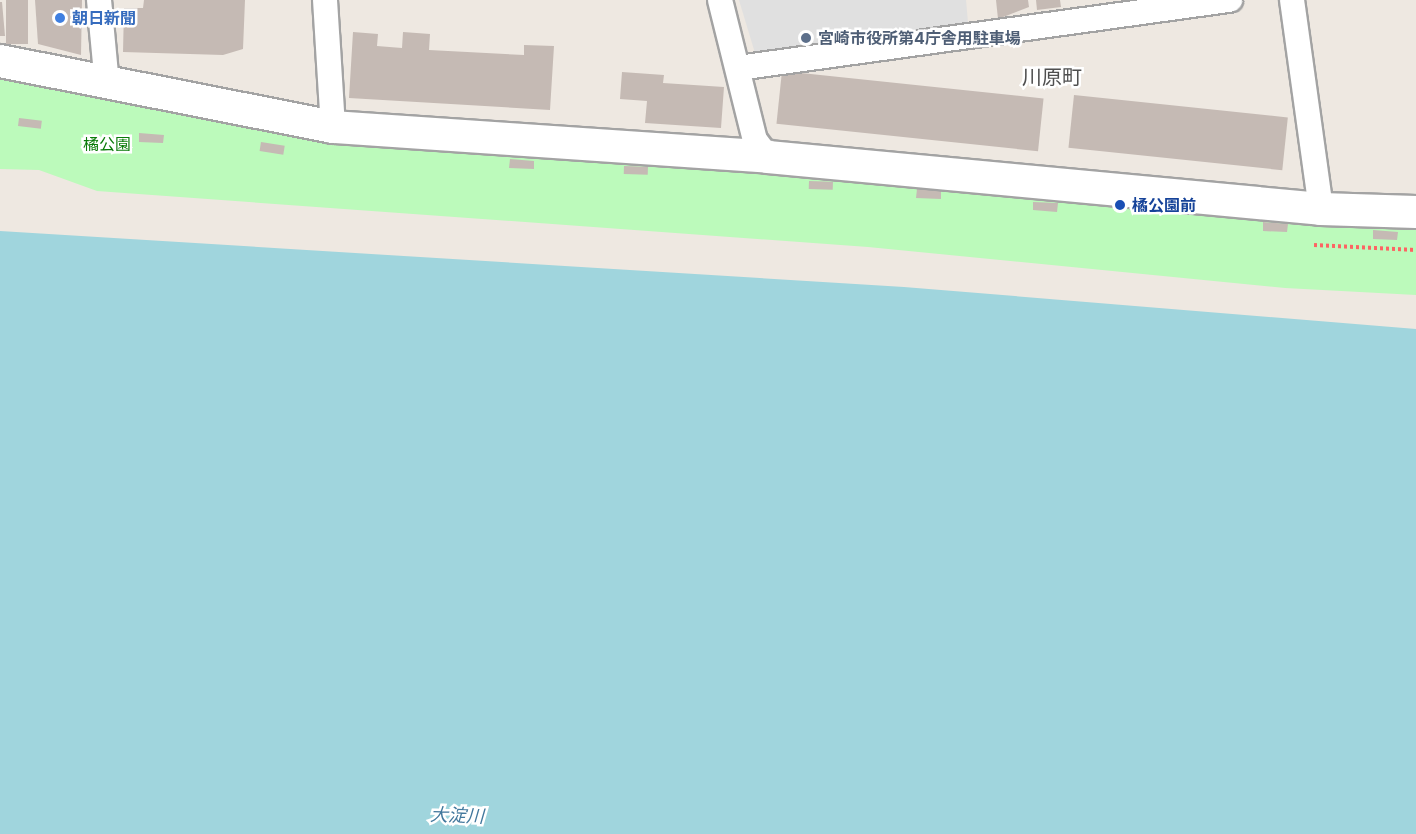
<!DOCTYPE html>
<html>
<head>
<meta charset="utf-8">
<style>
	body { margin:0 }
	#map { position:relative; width:1416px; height:834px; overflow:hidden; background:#eee8e1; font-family:Inter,"Noto Sans JP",sans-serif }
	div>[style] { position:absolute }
	.park>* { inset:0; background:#bcfabb }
	.parking>* { inset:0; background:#e0e0e0 }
	.water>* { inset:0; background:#a0d5dd }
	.building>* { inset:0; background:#c5bab4; transform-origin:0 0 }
	.path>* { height:4px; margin-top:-2px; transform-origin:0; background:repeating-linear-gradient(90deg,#fd6463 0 3px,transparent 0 6px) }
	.roads { filter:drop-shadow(2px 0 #a3a3a3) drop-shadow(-2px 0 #a3a3a3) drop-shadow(0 2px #a3a3a3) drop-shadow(0 -2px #a3a3a3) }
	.minor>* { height:24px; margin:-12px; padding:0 12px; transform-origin:12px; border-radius:12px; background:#fff }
	.tertiary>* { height:32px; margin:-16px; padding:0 16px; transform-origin:16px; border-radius:16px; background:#fff }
	.dots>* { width:16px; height:16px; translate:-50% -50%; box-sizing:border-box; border:3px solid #fff; border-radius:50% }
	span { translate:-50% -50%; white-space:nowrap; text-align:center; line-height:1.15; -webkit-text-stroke:5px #fff; paint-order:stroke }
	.shop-label { font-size:16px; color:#366cbe; font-weight:700 }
	.left { translate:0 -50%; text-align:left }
	.service-label { font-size:16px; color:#4e5e75; font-weight:700 }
	.park-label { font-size:16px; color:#0a7b09 }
	.transit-label { font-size:16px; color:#164399; font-weight:700 }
	.water-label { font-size:18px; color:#42789d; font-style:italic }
	.quarter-label { font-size:20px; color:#4f4f4f }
</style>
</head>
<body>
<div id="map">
	<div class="park">
		<i style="clip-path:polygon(0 76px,294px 136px,1416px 226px,1416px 295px,1285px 288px,868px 247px,97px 191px,39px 170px,0 169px)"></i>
	</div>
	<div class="parking">
		<i style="clip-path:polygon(739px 0,966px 0,968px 23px,755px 53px)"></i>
	</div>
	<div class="water">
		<i style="clip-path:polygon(0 231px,904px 287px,1416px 329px,1416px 834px,0 834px)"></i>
	</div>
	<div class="building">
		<i style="left:6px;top:0;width:22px;height:44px"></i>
		<i style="clip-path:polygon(35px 0,82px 0,81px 55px,38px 44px)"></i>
		<i style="clip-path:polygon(144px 0,245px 0,243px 49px,223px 55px,123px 52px,124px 8px,143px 8px)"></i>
		<i style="clip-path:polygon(996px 0,1028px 0,1029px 7px,998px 19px)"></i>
		<i style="clip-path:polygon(1036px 0,1060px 0,1061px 7px,1037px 10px)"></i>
		<i style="clip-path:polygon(0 2px,2px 2px,5px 36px,0 36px)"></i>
		<i style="clip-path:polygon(353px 32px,378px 34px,377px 46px,402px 48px,403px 32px,430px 34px,429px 50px,524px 55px,524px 45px,554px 46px,550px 110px,349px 98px)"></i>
		<i style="left:782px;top:71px;width:263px;height:53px;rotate:6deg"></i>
		<i style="clip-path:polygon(622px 72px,664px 75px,663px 83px,724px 87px,721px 128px,645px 123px,647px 101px,620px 99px)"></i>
		<i style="left:1074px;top:95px;width:215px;height:53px;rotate:6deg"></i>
		<i style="left:19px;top:118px;width:23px;height:8px;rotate:7deg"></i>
		<i style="clip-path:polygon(139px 133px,164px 135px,163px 143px,139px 142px)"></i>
		<i style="left:261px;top:142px;width:24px;height:9px;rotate:9deg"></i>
		<i style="clip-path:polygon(510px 159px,534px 161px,534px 169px,509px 168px)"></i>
		<i style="left:624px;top:166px;width:24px;height:8px;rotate:2deg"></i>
		<i style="left:809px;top:181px;width:24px;height:8px;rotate:2deg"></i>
		<i style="clip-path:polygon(917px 189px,941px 191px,941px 199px,916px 198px)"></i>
		<i style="clip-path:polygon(1033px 202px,1058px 203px,1057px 212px,1033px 210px)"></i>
		<i style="clip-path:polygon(1263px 222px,1288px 224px,1287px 232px,1263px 231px)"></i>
		<i style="clip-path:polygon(1373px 230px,1398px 232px,1397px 240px,1373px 239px)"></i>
	</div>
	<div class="path">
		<i style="left:1314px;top:245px;width:102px;rotate:2.8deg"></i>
	</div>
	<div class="roads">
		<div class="minor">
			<i style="left:99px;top:0;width:85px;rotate:84.6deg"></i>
			<i style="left:325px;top:0;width:127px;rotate:86.4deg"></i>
			<i style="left:720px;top:0;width:144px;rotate:76deg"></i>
			<i style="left:755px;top:140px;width:21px;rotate:53deg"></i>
			<i style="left:1292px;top:0;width:211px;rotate:82.1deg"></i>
			<i style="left:738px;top:68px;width:497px;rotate:-7.9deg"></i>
		</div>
		<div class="tertiary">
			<i style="left:0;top:61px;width:339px;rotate:11.2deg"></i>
			<i style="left:333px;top:127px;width:436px;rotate:3.9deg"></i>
			<i style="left:768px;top:157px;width:555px;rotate:5.37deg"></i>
			<i style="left:1321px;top:209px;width:95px;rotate:1.8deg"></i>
		</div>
	</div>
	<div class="dots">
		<i style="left:60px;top:18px;background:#3f7fe0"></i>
		<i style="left:806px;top:38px;background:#5c6f8a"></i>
		<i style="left:1120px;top:205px;background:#1a4fb4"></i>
	</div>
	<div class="shop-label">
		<span class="left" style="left:72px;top:18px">朝日新聞</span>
	</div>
	<div class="service-label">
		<span class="left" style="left:818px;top:38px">宮崎市役所第4庁舎用駐車場</span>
	</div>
	<div class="park-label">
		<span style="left:107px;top:144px">橘公園</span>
	</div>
	<div class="transit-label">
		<span class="left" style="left:1132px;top:205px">橘公園前</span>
	</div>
	<div class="water-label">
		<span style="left:457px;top:816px;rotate:2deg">大淀川</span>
	</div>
	<div class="quarter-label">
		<span style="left:1052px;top:77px">川原町</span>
	</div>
</div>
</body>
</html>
